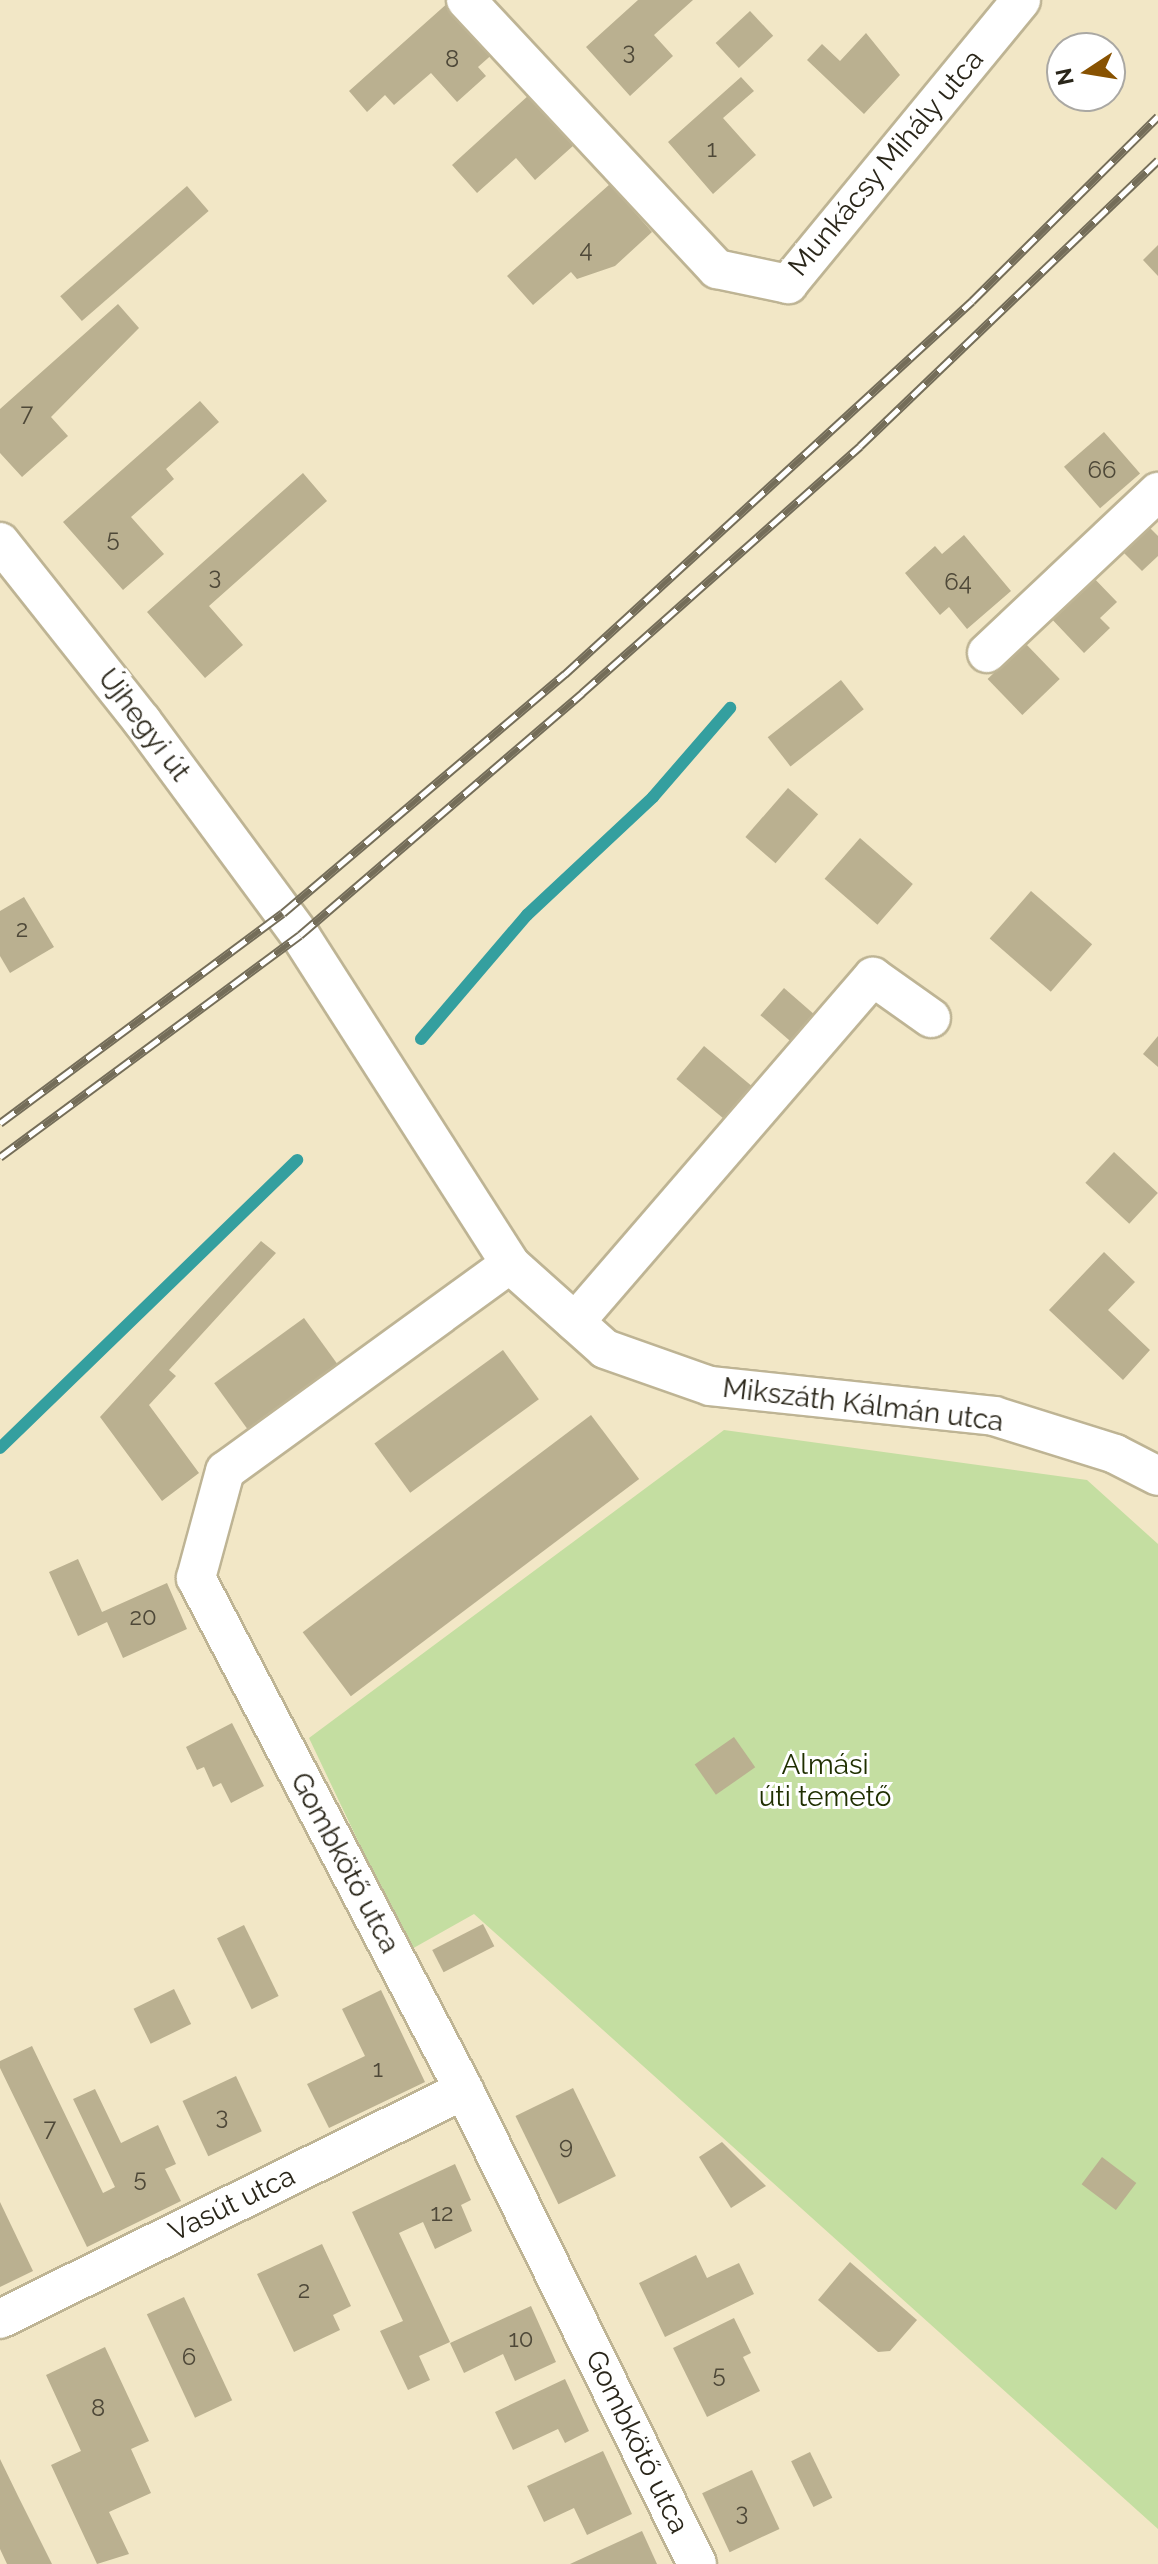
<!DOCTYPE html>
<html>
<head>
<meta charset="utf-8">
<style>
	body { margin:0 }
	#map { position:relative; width:1158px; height:2564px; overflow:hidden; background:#f2e7c6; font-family:Raleway,sans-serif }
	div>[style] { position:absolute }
	.green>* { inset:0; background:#c4dea1 }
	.stream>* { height:12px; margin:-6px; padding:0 6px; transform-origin:6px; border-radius:6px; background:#349f9f }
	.building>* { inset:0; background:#bab090; transform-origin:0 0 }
	.roads { filter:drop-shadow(2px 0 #beb494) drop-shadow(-2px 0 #beb494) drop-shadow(0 2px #beb494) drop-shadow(0 -2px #beb494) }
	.street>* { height:38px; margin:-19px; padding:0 19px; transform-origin:19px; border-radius:19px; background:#fff }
	.rail>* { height:9px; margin-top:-4.5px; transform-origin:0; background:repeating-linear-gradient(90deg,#fff 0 18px,#746d59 0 36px); box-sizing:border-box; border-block:2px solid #746d59 }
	span { translate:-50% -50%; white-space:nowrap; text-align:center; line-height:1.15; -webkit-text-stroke:6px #fff; paint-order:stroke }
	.number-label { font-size:24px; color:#4e4838 }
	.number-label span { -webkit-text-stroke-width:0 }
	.street-label { font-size:28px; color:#2a261a }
	.park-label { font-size:28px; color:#1f2f00 }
	.north { position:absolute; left:1046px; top:32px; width:80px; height:80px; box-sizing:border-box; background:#fff; border:2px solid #aaa8a3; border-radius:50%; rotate:258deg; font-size:22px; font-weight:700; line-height:32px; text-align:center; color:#2a261a }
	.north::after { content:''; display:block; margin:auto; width:28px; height:36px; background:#885201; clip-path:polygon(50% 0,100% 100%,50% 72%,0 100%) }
</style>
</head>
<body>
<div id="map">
	<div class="green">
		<i style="clip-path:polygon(724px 1430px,1087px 1480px,1158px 1544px,1158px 2529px,474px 1914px,410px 1950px,309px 1738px)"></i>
	</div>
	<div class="stream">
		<i style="left:421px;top:1039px;width:163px;rotate:-49.5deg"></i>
		<i style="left:527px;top:915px;width:173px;rotate:-43.1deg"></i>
		<i style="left:653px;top:797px;width:118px;rotate:-49.1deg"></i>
		<i style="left:0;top:1448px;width:414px;rotate:-44.1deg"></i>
	</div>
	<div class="building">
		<i style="clip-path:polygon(638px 0,693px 0,654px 35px,673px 56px,630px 96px,586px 47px)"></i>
		<i style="clip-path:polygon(450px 1px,496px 51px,478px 67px,486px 76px,457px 102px,431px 73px,394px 105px,385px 95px,367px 112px,349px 91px)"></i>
		<i style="left:750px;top:11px;width:34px;height:47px;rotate:47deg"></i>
		<i style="clip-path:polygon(866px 33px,900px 75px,864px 114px,807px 60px,822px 44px,840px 61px)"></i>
		<i style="clip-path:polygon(741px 77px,754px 91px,723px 118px,756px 155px,713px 194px,668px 142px)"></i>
		<i style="clip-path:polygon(529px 95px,574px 145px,535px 180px,516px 158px,477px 193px,452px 165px)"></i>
		<i style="clip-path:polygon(610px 184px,652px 232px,615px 266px,577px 279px,571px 272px,533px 305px,507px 276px)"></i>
		<i style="left:187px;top:186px;width:33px;height:168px;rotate:49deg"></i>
		<i style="clip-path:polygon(1158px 245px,1158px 276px,1143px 260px)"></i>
		<i style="clip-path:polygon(118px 304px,139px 328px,51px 417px,68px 436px,22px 477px,0 453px,0 409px)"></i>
		<i style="clip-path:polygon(200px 401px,219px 422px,166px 469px,174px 479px,131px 517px,164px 554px,123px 590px,63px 522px)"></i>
		<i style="left:1104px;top:432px;width:55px;height:53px;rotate:49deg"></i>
		<i style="clip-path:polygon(303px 473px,327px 501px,209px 606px,243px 645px,205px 678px,147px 612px)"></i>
		<i style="clip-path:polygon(1144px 522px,1158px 536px,1158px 556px,1142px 571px,1118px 547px)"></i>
		<i style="clip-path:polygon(964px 535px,1011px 591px,967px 629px,949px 607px,940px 615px,905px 573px,935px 546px,942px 554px)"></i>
		<i style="clip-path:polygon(1088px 572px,1117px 602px,1100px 618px,1110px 628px,1084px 653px,1047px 614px)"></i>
		<i style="left:1025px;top:643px;width:50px;height:52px;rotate:46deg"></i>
		<i style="left:841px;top:680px;width:37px;height:93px;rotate:52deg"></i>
		<i style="left:788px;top:788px;width:40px;height:65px;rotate:41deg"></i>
		<i style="left:860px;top:838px;width:70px;height:54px;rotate:41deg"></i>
		<i style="left:1031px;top:891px;width:81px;height:63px;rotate:41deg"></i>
		<i style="clip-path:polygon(24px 897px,54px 947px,10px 973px,0 956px,0 911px)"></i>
		<i style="left:784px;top:988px;width:41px;height:36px;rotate:41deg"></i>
		<i style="clip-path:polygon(1158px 1036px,1158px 1067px,1143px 1054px)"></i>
		<i style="left:704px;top:1046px;width:65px;height:43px;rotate:40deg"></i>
		<i style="left:1114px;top:1152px;width:60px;height:42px;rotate:43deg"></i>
		<i style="clip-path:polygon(261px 1241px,276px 1253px,169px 1370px,176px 1376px,149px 1405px,199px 1473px,162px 1501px,100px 1417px)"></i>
		<i style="clip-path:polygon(1104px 1252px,1135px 1282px,1108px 1310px,1150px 1350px,1123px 1380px,1049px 1310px)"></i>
		<i style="left:304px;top:1318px;width:58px;height:111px;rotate:54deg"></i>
		<i style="left:503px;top:1350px;width:61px;height:159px;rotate:54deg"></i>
		<i style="left:591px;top:1415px;width:80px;height:361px;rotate:53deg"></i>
		<i style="clip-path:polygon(78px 1559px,102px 1612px,167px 1583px,187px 1629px,123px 1658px,107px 1622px,78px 1636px,49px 1572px)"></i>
		<i style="clip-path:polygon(232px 1723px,264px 1786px,231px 1803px,221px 1783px,213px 1787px,204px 1767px,197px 1770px,186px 1747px)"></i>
		<i style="left:734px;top:1737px;width:37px;height:48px;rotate:55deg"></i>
		<i style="left:483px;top:1924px;width:25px;height:57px;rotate:63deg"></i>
		<i style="left:244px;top:1925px;width:79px;height:30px;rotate:64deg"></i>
		<i style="left:174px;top:1989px;width:39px;height:45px;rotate:64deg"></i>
		<i style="clip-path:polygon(381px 1990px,425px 2082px,329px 2128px,307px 2084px,365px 2056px,342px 2009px)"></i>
		<i style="clip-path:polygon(32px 2046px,103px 2193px,115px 2187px,73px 2099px,95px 2089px,121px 2143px,158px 2125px,176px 2164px,165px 2169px,181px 2201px,87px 2247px,0 2068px,0 2061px)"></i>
		<i style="left:236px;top:2076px;width:61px;height:59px;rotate:65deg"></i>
		<i style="left:573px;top:2088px;width:98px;height:64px;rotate:64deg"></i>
		<i style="clip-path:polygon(722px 2142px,766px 2186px,731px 2208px,699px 2157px)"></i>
		<i style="left:1102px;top:2157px;width:43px;height:34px;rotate:37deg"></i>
		<i style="clip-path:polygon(455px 2164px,471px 2200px,461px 2205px,472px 2231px,435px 2249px,423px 2222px,399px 2233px,450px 2342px,419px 2356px,430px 2380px,408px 2390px,380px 2331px,403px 2321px,352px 2212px)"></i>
		<i style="clip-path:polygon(0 2202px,33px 2271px,0 2287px)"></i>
		<i style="clip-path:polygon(322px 2244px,351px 2306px,333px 2315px,340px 2330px,294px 2352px,257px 2274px)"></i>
		<i style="clip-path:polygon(696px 2255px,707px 2278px,739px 2263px,754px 2294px,665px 2337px,639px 2283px)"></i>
		<i style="clip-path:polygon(850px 2262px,917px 2320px,890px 2351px,878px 2352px,818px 2300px)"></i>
		<i style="left:184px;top:2297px;width:114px;height:41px;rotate:65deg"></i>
		<i style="clip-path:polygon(531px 2306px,556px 2362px,515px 2381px,503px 2354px,464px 2373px,450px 2343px)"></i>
		<i style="clip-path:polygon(734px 2318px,751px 2353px,743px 2357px,760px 2391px,707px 2417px,673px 2348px)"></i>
		<i style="clip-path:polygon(105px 2347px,149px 2441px,131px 2449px,151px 2493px,109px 2512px,129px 2554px,97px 2564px,51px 2465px,81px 2451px,46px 2375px)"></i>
		<i style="clip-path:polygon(565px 2379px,589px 2431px,565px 2443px,558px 2429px,513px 2450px,495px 2412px)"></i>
		<i style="clip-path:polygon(603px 2451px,632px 2514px,587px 2535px,574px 2508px,544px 2522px,527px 2486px)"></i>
		<i style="left:810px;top:2452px;width:51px;height:21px;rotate:64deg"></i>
		<i style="clip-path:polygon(0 2459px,18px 2496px,52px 2564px,7px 2564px,0 2549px)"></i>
		<i style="left:752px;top:2470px;width:65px;height:55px;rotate:65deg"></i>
		<i style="clip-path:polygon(642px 2531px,657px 2564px,570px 2564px)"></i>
	</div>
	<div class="roads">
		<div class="street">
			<i style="left:466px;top:0;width:368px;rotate:47deg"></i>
			<i style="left:717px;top:269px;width:73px;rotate:11.9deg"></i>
			<i style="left:788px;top:284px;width:367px;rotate:-50.6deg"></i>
			<i style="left:0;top:542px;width:228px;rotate:51.6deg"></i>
			<i style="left:142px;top:721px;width:266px;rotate:53.6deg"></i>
			<i style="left:300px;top:935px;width:390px;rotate:57.4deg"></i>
			<i style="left:510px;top:1264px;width:127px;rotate:41.8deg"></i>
			<i style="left:605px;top:1349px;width:111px;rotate:19.4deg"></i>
			<i style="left:710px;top:1386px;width:286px;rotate:6deg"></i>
			<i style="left:994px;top:1416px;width:127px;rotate:17.4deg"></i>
			<i style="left:1115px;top:1454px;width:48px;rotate:27.1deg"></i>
			<i style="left:987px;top:653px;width:235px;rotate:-43.3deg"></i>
			<i style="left:510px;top:1264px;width:352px;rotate:144deg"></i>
			<i style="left:225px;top:1471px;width:111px;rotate:105.2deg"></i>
			<i style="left:196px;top:1578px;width:578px;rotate:62.37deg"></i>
			<i style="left:464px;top:2090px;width:528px;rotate:63.82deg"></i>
			<i style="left:575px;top:1322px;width:456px;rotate:-49.2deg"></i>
			<i style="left:873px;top:977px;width:71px;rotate:35.3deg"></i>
			<i style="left:0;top:2319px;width:517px;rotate:-26.27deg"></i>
		</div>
	</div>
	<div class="rail">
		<i style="left:0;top:1123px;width:352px;rotate:-36.6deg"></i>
		<i style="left:283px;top:913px;width:370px;rotate:-40.3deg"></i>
		<i style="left:565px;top:674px;width:552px;rotate:-42.5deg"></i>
		<i style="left:972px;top:301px;width:262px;rotate:-44.8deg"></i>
		<i style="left:0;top:1157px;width:373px;rotate:-36.5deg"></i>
		<i style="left:300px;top:935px;width:372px;rotate:-40.6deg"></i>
		<i style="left:582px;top:693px;width:372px;rotate:-41.6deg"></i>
		<i style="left:860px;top:446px;width:413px;rotate:-43.8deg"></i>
	</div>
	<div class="number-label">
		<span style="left:629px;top:51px">3</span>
		<span style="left:452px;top:59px">8</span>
		<span style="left:712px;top:149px">1</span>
		<span style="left:586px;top:249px">4</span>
		<span style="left:27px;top:413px">7</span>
		<span style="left:1102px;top:470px">66</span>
		<span style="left:113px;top:538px">5</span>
		<span style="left:215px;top:576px">3</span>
		<span style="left:958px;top:582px">64</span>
		<span style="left:22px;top:929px">2</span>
		<span style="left:143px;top:1617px">20</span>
		<span style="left:378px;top:2069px">1</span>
		<span style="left:222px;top:2116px">3</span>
		<span style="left:50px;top:2128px">7</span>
		<span style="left:566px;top:2146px">9</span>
		<span style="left:140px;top:2178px">5</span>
		<span style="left:442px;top:2213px">12</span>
		<span style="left:304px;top:2290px">2</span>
		<span style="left:521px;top:2339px">10</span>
		<span style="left:189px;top:2357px">6</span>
		<span style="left:719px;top:2374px">5</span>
		<span style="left:98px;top:2408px">8</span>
		<span style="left:742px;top:2512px">3</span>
	</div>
	<div class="street-label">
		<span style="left:886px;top:163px;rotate:-50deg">Munkácsy Mihály utca</span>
		<span style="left:144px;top:725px;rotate:53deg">Újhegyi út</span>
		<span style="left:863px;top:1405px;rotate:7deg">Mikszáth Kálmán utca</span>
		<span style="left:345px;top:1863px;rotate:62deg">Gombkötő utca</span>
		<span style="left:232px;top:2204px;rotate:-26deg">Vasút utca</span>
		<span style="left:637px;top:2442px;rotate:64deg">Gombkötő utca</span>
	</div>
	<div class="park-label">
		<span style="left:825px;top:1781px">Almási<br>úti temető</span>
	</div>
	<div class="north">N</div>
</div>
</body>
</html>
